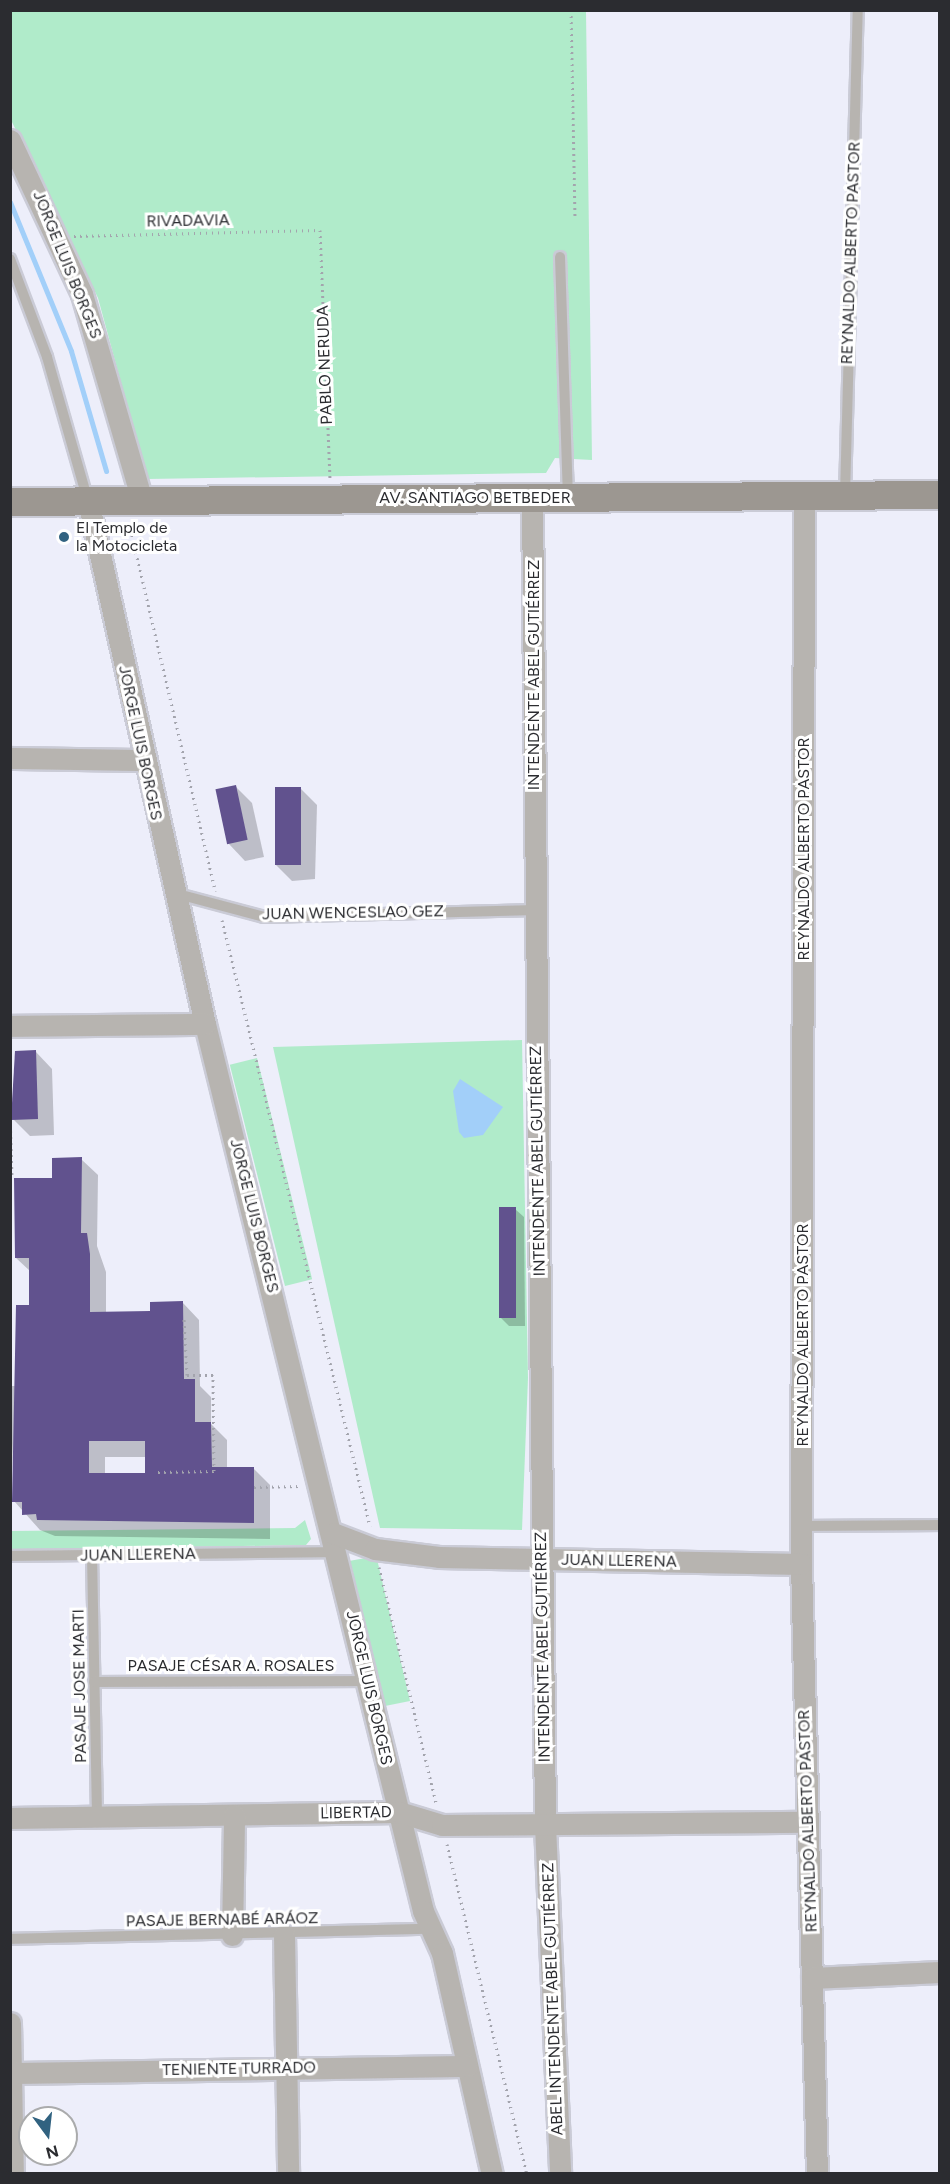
<!DOCTYPE html>
<html>
<head>
<meta charset="utf-8">
<style>
	body { margin:0 }
	#map { position:relative; width:950px; height:2184px; overflow:hidden; background:#edeefa; font-family:Figtree,sans-serif }
	div>[style] { position:absolute }
	.green>* { inset:0; background:#b0ebca; transform-origin:0 0 }
	.water>* { inset:0; background:#a2cff9 }
	.shadow>* { inset:0; background:#0003 }
	.stream>* { height:5px; margin:-2.5px; padding:0 2.5px; transform-origin:2.5px; border-radius:2.5px; background:#a2cff9 }
	.building>* { inset:0; background:#61528e; transform-origin:0 0 }
	.path>* { height:3px; margin-top:-1.5px; transform-origin:0; background:repeating-linear-gradient(90deg,#a3a4ad 0 1.5px,transparent 0 6px) }
	.roads { filter:drop-shadow(2px 0 #cacbd6) drop-shadow(-2px 0 #cacbd6) drop-shadow(0 2px #cacbd6) drop-shadow(0 -2px #cacbd6) }
	.service>* { height:10px; margin:-5px; padding:0 5px; transform-origin:5px; border-radius:5px; background:#b7b4b0 }
	.minor>* { height:21px; margin:-10.5px; padding:0 10.5px; transform-origin:10.5px; border-radius:10.5px; background:#b7b4b0 }
	.secondary>* { height:28px; margin:-14px; padding:0 14px; transform-origin:14px; border-radius:14px; background:#9c9791 }
	.dots>* { width:16px; height:16px; translate:-50% -50%; box-sizing:border-box; border:3px solid #fff; border-radius:50% }
	span { translate:-50% -50%; white-space:nowrap; text-align:center; line-height:1.15; -webkit-text-stroke:6px #fff; paint-order:stroke }
	.street-label { font-size:16px; color:#2b2c30 }
	.poi-label { font-size:16px; color:#2b2c30 }
	.left { translate:0 -50%; text-align:left }
	.frame { position:absolute; inset:0; border:12px solid #2b2c30; pointer-events:none }
	.north { position:absolute; left:18px; top:2106px; width:60px; height:60px; box-sizing:border-box; background:#fff; border:2px solid #aaabac; border-radius:50%; rotate:165deg; font-size:16px; font-weight:700; line-height:24px; text-align:center; color:#2b2c30 }
	.north::after { content:''; display:block; margin:auto; width:21px; height:27px; background:#316280; clip-path:polygon(50% 0,100% 100%,50% 72%,0 100%) }
</style>
</head>
<body>
<div id="map">
	<div class="green">
		<i style="clip-path:polygon(10px 11px,586px 11px,592px 460px,555px 458px,546px 473px,147px 479px,98px 298px,11px 120px)"></i>
		<i style="clip-path:polygon(522px 1040px,528px 1378px,522px 1530px,380px 1528px,273px 1047px)"></i>
		<i style="left:257px;top:1058px;width:228px;height:28px;rotate:76deg"></i>
		<i style="clip-path:polygon(305px 1520px,311px 1539px,306px 1545px,11px 1550px,11px 1531px,295px 1528px)"></i>
		<i style="clip-path:polygon(371px 1557px,377px 1559px,410px 1701px,385px 1706px,349px 1561px)"></i>
	</div>
	<div class="water">
		<i style="clip-path:polygon(460px 1079px,503px 1107px,483px 1135px,464px 1138px,459px 1132px,453px 1091px)"></i>
	</div>
	<div class="shadow">
		<i style="clip-path:polygon(235px 786px,252px 803px,264px 857px,245px 861px,229px 844px)"></i>
		<i style="clip-path:polygon(300px 788px,317px 805px,315px 879px,292px 881px,275px 864px)"></i>
		<i style="clip-path:polygon(36px 1052px,52px 1069px,54px 1135px,30px 1136px,13px 1119px)"></i>
		<i style="clip-path:polygon(evenodd,81px 1159px,98px 1175px,97px 1246px,106px 1272px,106px 1313px,152px 1312px,183px 1303px,199px 1320px,200px 1386px,211px 1397px,211px 1424px,227px 1440px,227px 1469px,253px 1468px,270px 1485px,270px 1539px,55px 1536px,40px 1530px,14px 1501px,10px 1386px,18px 1386px,30px 1306px,30px 1271px,16px 1258px,54px 1180px,81px 1159px,105px 1457px,147px 1457px,147px 1474px,105px 1474px,105px 1457px)"></i>
		<i style="clip-path:polygon(515px 1209px,524px 1217px,525px 1326px,509px 1326px,501px 1318px)"></i>
	</div>
	<div class="stream">
		<i style="left:10px;top:202px;width:161px;rotate:67.7deg"></i>
		<i style="left:71px;top:351px;width:125px;rotate:73.7deg"></i>
	</div>
	<div class="building">
		<i style="left:236px;top:785px;width:56px;height:21px;rotate:78deg"></i>
		<i style="left:275px;top:787px;width:26px;height:78px"></i>
		<i style="clip-path:polygon(36px 1050px,38px 1119px,11px 1120px,15px 1051px)"></i>
		<i style="clip-path:polygon(evenodd,82px 1157px,81px 1233px,87px 1233px,90px 1254px,90px 1312px,150px 1311px,150px 1302px,183px 1301px,184px 1379px,195px 1379px,195px 1422px,211px 1422px,212px 1467px,254px 1467px,254px 1523px,37px 1520px,36px 1514px,22px 1515px,22px 1502px,12px 1502px,16px 1305px,29px 1305px,29px 1258px,15px 1258px,14px 1178px,52px 1178px,52px 1158px,82px 1157px,89px 1441px,145px 1441px,145px 1473px,89px 1473px,89px 1441px)"></i>
		<i style="left:499px;top:1207px;width:17px;height:111px"></i>
	</div>
	<div class="path">
		<i style="left:571px;top:10px;width:208px;rotate:88.9deg"></i>
		<i style="left:74px;top:236px;width:246px;rotate:-1.4deg"></i>
		<i style="left:320px;top:230px;width:249px;rotate:87.7deg"></i>
		<i style="left:129px;top:523px;width:378px;rotate:76.8deg"></i>
		<i style="left:222px;top:920px;width:624px;rotate:76.28deg"></i>
		<i style="left:10px;top:1113px;width:65px;rotate:88.2deg"></i>
		<i style="left:158px;top:1472px;width:56px;rotate:-1deg"></i>
		<i style="left:214px;top:1471px;width:96px;rotate:-90.6deg"></i>
		<i style="left:213px;top:1375px;width:26px;rotate:180deg"></i>
		<i style="left:187px;top:1375px;width:58px;rotate:-93deg"></i>
		<i style="left:254px;top:1487px;width:46px;rotate:-1.2deg"></i>
		<i style="left:379px;top:1567px;width:243px;rotate:76.4deg"></i>
		<i style="left:447px;top:1844px;width:340px;rotate:76.4deg"></i>
	</div>
	<div class="roads">
		<div class="service">
			<i style="left:560px;top:257px;width:240px;rotate:88.1deg"></i>
			<i style="left:10px;top:259px;width:105px;rotate:69.3deg"></i>
			<i style="left:47px;top:357px;width:150px;rotate:74.1deg"></i>
			<i style="left:845px;top:496px;width:486px;rotate:-88.5deg"></i>
			<i style="left:174px;top:893px;width:93px;rotate:14.9deg"></i>
			<i style="left:264px;top:917px;width:272px;rotate:-1.5deg"></i>
			<i style="left:803px;top:1526px;width:137px;rotate:-0.4deg"></i>
			<i style="left:92px;top:1555px;width:262px;rotate:88.9deg"></i>
			<i style="left:10px;top:1556px;width:327px;rotate:-0.7deg"></i>
			<i style="left:94px;top:1682px;width:273px;rotate:-0.2deg"></i>
			<i style="left:10px;top:1939px;width:423px;rotate:-1.4deg"></i>
		</div>
		<div class="minor">
			<i style="left:10px;top:140px;width:170px;rotate:64.9deg"></i>
			<i style="left:82px;top:294px;width:215px;rotate:73.8deg"></i>
			<i style="left:804px;top:496px;width:1068px;rotate:90.16deg"></i>
			<i style="left:801px;top:1564px;width:610px;rotate:88.5deg"></i>
			<i style="left:532px;top:497px;width:1328px;rotate:89.44deg"></i>
			<i style="left:545px;top:1825px;width:349px;rotate:87.5deg"></i>
			<i style="left:88px;top:501px;width:536px;rotate:77.39deg"></i>
			<i style="left:205px;top:1024px;width:913px;rotate:76.19deg"></i>
			<i style="left:423px;top:1911px;width:46px;rotate:65.7deg"></i>
			<i style="left:442px;top:1953px;width:227px;rotate:77.3deg"></i>
			<i style="left:10px;top:758px;width:132px;rotate:0.9deg"></i>
			<i style="left:10px;top:1026px;width:195px;rotate:-0.6deg"></i>
			<i style="left:333px;top:1533px;width:45px;rotate:20.9deg"></i>
			<i style="left:375px;top:1549px;width:64px;rotate:7.1deg"></i>
			<i style="left:439px;top:1557px;width:362px;rotate:1.1deg"></i>
			<i style="left:10px;top:1818px;width:389px;rotate:-0.9deg"></i>
			<i style="left:399px;top:1812px;width:45px;rotate:16.8deg"></i>
			<i style="left:442px;top:1825px;width:366px;rotate:-0.5deg"></i>
			<i style="left:232px;top:1935px;width:120px;rotate:-89deg"></i>
			<i style="left:284px;top:1935px;width:239px;rotate:89deg"></i>
			<i style="left:812px;top:1978px;width:128px;rotate:-2.7deg"></i>
			<i style="left:10px;top:2023px;width:151px;rotate:88.9deg"></i>
			<i style="left:10px;top:2073px;width:457px;rotate:-0.9deg"></i>
		</div>
		<div class="secondary">
			<i style="left:10px;top:502px;width:930px;rotate:-0.43deg"></i>
		</div>
	</div>
	<div class="dots">
		<i style="left:64px;top:537px;background:#316280"></i>
	</div>
	<div class="street-label">
		<span style="left:188px;top:221px;rotate:-1deg">RIVADAVIA</span>
		<span style="left:851px;top:253px;rotate:-88deg">REYNALDO ALBERTO PASTOR</span>
		<span style="left:67px;top:265px;rotate:68deg">JORGE LUIS BORGES</span>
		<span style="left:325px;top:365px;rotate:-92deg">PABLO NERUDA</span>
		<span style="left:475px;top:498px">AV. SANTIAGO BETBEDER</span>
		<span style="left:534px;top:675px;rotate:-90deg">INTENDENTE ABEL GUTIÉRREZ</span>
		<span style="left:140px;top:743px;rotate:78deg">JORGE LUIS BORGES</span>
		<span style="left:804px;top:849px;rotate:-90deg">REYNALDO ALBERTO PASTOR</span>
		<span style="left:353px;top:913px;rotate:-1deg">JUAN WENCESLAO GEZ</span>
		<span style="left:538px;top:1161px;rotate:-91deg">INTENDENTE ABEL GUTIÉRREZ</span>
		<span style="left:254px;top:1216px;rotate:76deg">JORGE LUIS BORGES</span>
		<span style="left:803px;top:1335px;rotate:-90deg">REYNALDO ALBERTO PASTOR</span>
		<span style="left:138px;top:1555px;rotate:-1deg">JUAN LLERENA</span>
		<span style="left:619px;top:1561px;rotate:1deg">JUAN LLERENA</span>
		<span style="left:543px;top:1647px;rotate:-91deg">INTENDENTE ABEL GUTIÉRREZ</span>
		<span style="left:231px;top:1666px">PASAJE CÉSAR A. ROSALES</span>
		<span style="left:80px;top:1686px;rotate:-91deg">PASAJE JOSE MARTI</span>
		<span style="left:369px;top:1688px;rotate:77deg">JORGE LUIS BORGES</span>
		<span style="left:356px;top:1813px;rotate:-1deg">LIBERTAD</span>
		<span style="left:808px;top:1821px;rotate:-92deg">REYNALDO ALBERTO PASTOR</span>
		<span style="left:222px;top:1920px;rotate:-1deg">PASAJE BERNABÉ ARÁOZ</span>
		<span style="left:553px;top:1999px;rotate:-92deg">ABEL INTENDENTE ABEL GUTIÉRREZ</span>
		<span style="left:239px;top:2069px;rotate:-1deg">TENIENTE TURRADO</span>
	</div>
	<div class="poi-label">
		<span class="left" style="left:76px;top:537px">El Templo de<br>la Motocicleta</span>
	</div>
	<div class="frame"></div>
	<div class="north">N</div>
</div>
</body>
</html>
